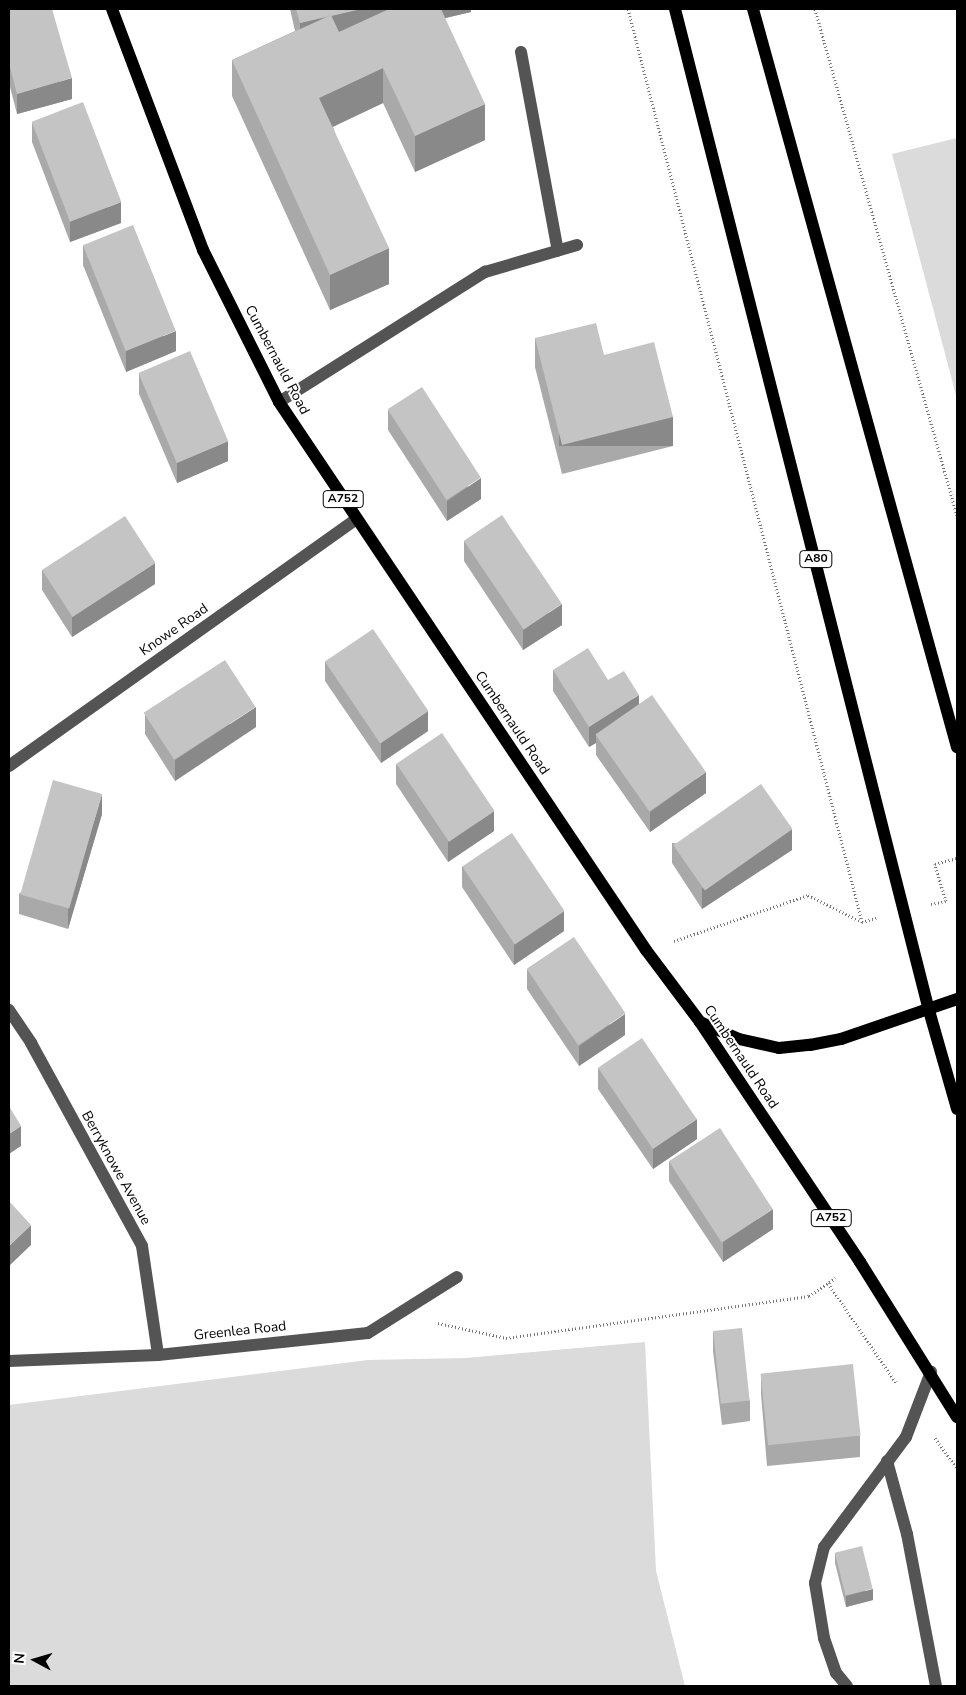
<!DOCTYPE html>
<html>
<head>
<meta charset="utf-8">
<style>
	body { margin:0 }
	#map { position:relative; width:966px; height:1695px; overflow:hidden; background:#fff; font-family:"Nunito Sans",sans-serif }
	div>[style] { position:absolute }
	.green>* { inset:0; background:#dbdbdb }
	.path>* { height:3px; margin-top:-1.5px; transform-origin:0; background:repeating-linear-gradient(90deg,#767676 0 1px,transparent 0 3.5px) }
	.minor>* { height:12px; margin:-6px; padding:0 6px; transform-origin:6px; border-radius:6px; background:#545454 }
	.major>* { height:12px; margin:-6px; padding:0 6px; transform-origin:6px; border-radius:6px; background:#000 }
	.wall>* { inset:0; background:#a9a9a9 }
	.shaded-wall>* { inset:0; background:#898989; transform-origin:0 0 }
	.building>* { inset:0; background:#c4c4c4; transform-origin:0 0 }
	span { translate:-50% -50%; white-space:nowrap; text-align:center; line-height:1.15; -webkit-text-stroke:4px #fff; paint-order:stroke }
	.shield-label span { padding:1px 4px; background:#fff; border:1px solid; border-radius:4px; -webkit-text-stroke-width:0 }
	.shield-label { font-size:12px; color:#000; font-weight:700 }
	.street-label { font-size:14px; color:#000 }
	.frame { position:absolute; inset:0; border:10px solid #000; pointer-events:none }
	.north { position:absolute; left:10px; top:1635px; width:50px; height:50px; -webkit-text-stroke:4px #fff; paint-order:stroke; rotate:276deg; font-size:14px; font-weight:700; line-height:20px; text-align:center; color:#000 }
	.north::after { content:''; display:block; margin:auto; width:18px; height:22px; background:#000; clip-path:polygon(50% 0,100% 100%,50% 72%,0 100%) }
</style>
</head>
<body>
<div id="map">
	<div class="green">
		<i style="clip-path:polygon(957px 138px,957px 399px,892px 154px)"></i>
		<i style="clip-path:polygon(645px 1342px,656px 1571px,685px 1686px,9px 1686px,9px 1405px,368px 1360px,466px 1358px)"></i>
	</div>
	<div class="path">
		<i style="left:628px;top:9px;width:943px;rotate:75.62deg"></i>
		<i style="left:815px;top:9px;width:527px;rotate:74.35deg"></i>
		<i style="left:931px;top:904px;width:15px;rotate:-11deg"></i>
		<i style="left:946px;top:901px;width:39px;rotate:-107deg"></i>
		<i style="left:935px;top:864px;width:23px;rotate:-15deg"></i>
		<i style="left:674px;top:941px;width:142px;rotate:-18.9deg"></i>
		<i style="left:808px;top:895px;width:60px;rotate:26.6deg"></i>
		<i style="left:862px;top:922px;width:15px;rotate:-16deg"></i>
		<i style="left:828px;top:1283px;width:122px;rotate:55.7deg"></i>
		<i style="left:438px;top:1323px;width:70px;rotate:12.4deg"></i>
		<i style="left:506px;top:1338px;width:306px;rotate:-7.9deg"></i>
		<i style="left:809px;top:1296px;width:32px;rotate:-34deg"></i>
		<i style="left:935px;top:1438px;width:37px;rotate:54deg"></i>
	</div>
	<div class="minor">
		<i style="left:521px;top:52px;width:202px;rotate:79.5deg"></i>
		<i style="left:279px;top:402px;width:244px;rotate:-32.3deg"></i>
		<i style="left:485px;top:272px;width:96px;rotate:-16.4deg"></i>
		<i style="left:9px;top:766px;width:426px;rotate:-35.4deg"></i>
		<i style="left:9px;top:1010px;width:40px;rotate:56deg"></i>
		<i style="left:31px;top:1043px;width:231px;rotate:61.3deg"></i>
		<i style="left:142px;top:1246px;width:110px;rotate:81.6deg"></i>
		<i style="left:9px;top:1361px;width:149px;rotate:-2.3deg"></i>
		<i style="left:158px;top:1355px;width:211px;rotate:-6deg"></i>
		<i style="left:368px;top:1333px;width:105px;rotate:-32.2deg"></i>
		<i style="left:887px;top:1461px;width:76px;rotate:74.7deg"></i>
		<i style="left:907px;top:1534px;width:155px;rotate:79.2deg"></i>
		<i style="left:847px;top:1686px;width:17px;rotate:-130deg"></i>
		<i style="left:836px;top:1673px;width:37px;rotate:-109deg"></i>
		<i style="left:824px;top:1638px;width:56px;rotate:-99.3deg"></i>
		<i style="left:815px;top:1583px;width:37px;rotate:-76deg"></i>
		<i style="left:824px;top:1547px;width:137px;rotate:-53.3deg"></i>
		<i style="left:906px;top:1437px;width:70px;rotate:-69deg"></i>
	</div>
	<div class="major">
		<i style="left:112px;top:9px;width:258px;rotate:69.3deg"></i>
		<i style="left:203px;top:250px;width:170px;rotate:63.4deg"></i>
		<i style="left:279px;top:402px;width:660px;rotate:56.19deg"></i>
		<i style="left:646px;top:950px;width:90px;rotate:53.1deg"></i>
		<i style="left:700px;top:1022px;width:288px;rotate:56.3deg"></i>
		<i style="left:860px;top:1262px;width:183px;rotate:58deg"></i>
		<i style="left:675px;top:9px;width:1030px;rotate:75.77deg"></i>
		<i style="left:928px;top:1007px;width:106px;rotate:74.1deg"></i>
		<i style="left:753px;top:9px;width:766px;rotate:74.55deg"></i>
		<i style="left:700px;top:1022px;width:43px;rotate:23.6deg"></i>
		<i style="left:739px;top:1039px;width:41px;rotate:12.7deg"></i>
		<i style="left:779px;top:1048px;width:31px;rotate:-6deg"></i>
		<i style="left:810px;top:1045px;width:32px;rotate:-11deg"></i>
		<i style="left:841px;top:1039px;width:123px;rotate:-19deg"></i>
	</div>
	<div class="wall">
		<i style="clip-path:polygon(9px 9px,72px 99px,17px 114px,9px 83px)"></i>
		<i style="clip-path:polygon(290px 9px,471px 9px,471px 12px,445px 18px,485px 140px,415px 172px,383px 103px,333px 127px,389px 284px,330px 310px,232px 96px,232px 60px,295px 31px)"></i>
		<i style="clip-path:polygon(32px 122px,121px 223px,70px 242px,32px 142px)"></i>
		<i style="clip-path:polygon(83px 245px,176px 351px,126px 372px,83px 265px)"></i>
		<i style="clip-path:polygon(535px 338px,604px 355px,673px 446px,562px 474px,535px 367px)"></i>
		<i style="clip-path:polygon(139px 373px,228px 461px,177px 483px,139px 394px)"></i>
		<i style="clip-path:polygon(388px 410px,481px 499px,447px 521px,388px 430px)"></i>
		<i style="clip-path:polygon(464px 541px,562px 625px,523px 650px,464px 561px)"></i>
		<i style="clip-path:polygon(42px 570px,155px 584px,72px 637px,42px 590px)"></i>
		<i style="clip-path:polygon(325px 661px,428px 731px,381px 763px,325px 681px)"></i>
		<i style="clip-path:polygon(553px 670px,608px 680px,639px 704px,706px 793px,650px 832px,596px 755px,596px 743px,589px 747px,553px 691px)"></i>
		<i style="clip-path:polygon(145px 714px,256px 727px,175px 781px,145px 734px)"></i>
		<i style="clip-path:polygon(396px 764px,494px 831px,448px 862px,396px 784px)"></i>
		<i style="clip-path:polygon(102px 814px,68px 929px,19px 914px,19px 894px)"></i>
		<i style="clip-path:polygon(672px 843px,792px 850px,702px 909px,672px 863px)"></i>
		<i style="clip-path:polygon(462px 866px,564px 931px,514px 965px,462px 887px)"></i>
		<i style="clip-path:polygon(527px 969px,625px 1035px,579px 1066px,527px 989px)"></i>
		<i style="clip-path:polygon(598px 1068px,697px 1139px,653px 1169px,598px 1089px)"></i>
		<i style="clip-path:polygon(669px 1161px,773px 1229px,723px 1262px,669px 1181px)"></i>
		<i style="clip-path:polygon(713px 1331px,750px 1401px,750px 1421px,722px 1425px,713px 1351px)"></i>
		<i style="clip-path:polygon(761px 1374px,860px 1436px,860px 1457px,767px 1466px,761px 1394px)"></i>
		<i style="clip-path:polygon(835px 1553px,873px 1600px,846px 1607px,835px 1563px)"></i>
	</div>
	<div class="shaded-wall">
		<i style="clip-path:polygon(361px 9px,471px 9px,471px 12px,300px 52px,300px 23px)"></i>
		<i style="clip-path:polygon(383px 68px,383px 103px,319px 133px,319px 98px)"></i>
		<i style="clip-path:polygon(72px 78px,72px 99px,17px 114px,17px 94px)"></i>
		<i style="clip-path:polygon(485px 104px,485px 140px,415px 172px,415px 136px)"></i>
		<i style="clip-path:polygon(121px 202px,121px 223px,70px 242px,70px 222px)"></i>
		<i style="clip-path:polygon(389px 248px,389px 284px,330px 310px,330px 275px)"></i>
		<i style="clip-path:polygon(176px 331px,176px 351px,126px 372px,126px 351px)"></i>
		<i style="left:673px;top:417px;width:29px;height:114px;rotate:90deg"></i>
		<i style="clip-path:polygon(228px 441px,228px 461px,177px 483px,177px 463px)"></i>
		<i style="clip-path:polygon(481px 478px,481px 499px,447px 521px,447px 501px)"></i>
		<i style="clip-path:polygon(155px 563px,155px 584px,72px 637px,72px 617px)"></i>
		<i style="clip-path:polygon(562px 604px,562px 625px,523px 650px,523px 630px)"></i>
		<i style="clip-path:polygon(639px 695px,639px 715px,596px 735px,596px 743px,589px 747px,589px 727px)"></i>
		<i style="clip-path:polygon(256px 707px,256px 727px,175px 781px,175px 760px)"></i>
		<i style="clip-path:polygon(428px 711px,428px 731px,381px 763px,381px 743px)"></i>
		<i style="clip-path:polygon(706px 772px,706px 793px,650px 832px,650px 812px)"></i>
		<i style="clip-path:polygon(102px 794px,102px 814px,68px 929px,68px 909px)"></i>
		<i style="clip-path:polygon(494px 811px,494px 831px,448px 862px,448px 842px)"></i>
		<i style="clip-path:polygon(792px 829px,792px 850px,702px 909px,702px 888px)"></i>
		<i style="clip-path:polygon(564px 911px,564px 931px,514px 965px,514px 944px)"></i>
		<i style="clip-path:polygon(625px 1014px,625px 1035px,579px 1066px,579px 1046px)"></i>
		<i style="clip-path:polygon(697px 1119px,697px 1139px,653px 1169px,653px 1149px)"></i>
		<i style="clip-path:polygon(21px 1126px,21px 1146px,9px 1154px,9px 1134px)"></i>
		<i style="clip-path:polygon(773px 1209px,773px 1229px,723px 1262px,723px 1242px)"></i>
		<i style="clip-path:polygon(31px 1225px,31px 1245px,9px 1266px,9px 1246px)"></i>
		<i style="clip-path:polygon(873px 1589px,873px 1600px,846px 1607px,846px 1596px)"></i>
	</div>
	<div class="building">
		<i style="clip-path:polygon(9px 9px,52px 9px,72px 78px,17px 94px,9px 63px)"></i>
		<i style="clip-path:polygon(296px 9px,361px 9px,331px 16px,331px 15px,326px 17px,300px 23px)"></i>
		<i style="clip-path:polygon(389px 9px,441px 9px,485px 104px,415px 136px,383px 68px,319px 98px,389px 248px,330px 275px,232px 60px,331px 15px,339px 32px)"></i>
		<i style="left:83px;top:102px;width:107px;height:55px;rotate:69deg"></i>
		<i style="left:133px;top:225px;width:114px;height:54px;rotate:68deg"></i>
		<i style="clip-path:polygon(596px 323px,604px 355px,654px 342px,673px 417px,562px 445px,535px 338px)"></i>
		<i style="left:190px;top:351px;width:98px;height:56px;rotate:67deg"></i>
		<i style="left:422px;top:387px;width:108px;height:41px;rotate:57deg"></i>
		<i style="left:502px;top:515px;width:107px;height:46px;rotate:56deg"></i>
		<i style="left:125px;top:516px;width:56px;height:99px;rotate:57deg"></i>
		<i style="left:373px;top:629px;width:99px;height:58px;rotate:56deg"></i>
		<i style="clip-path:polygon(588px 648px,608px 680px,624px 671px,639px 695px,589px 727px,553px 670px)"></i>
		<i style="left:225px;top:660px;width:56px;height:97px;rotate:57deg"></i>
		<i style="left:652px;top:695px;width:94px;height:69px;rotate:55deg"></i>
		<i style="left:442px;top:733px;width:94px;height:55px;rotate:56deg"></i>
		<i style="left:53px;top:780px;width:51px;height:119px;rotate:16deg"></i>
		<i style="left:761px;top:784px;width:55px;height:107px;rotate:55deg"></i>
		<i style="left:512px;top:833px;width:94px;height:60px;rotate:56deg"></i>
		<i style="left:574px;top:937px;width:92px;height:57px;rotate:56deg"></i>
		<i style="left:642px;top:1038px;width:98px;height:53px;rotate:56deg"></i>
		<i style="clip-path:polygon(9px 1106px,21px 1126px,9px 1134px)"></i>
		<i style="left:720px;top:1128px;width:97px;height:61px;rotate:57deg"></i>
		<i style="clip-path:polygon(9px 1201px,31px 1225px,9px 1246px)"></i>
		<i style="left:742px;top:1328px;width:73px;height:29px;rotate:84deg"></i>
		<i style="left:853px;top:1364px;width:72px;height:93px;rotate:84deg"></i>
		<i style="left:862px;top:1546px;width:44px;height:28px;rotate:76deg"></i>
	</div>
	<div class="shield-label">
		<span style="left:343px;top:499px">A752</span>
		<span style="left:816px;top:559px">A80</span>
		<span style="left:831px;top:1218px">A752</span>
	</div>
	<div class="street-label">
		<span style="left:277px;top:360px;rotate:62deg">Cumbernauld Road</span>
		<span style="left:174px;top:630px;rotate:-35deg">Knowe Road</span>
		<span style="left:512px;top:723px;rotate:56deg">Cumbernauld Road</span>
		<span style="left:741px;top:1057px;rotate:56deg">Cumbernauld Road</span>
		<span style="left:116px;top:1168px;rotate:61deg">Berryknowe Avenue</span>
		<span style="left:240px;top:1331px;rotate:-6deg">Greenlea Road</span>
	</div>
	<div class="frame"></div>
	<div class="north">N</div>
</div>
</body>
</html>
